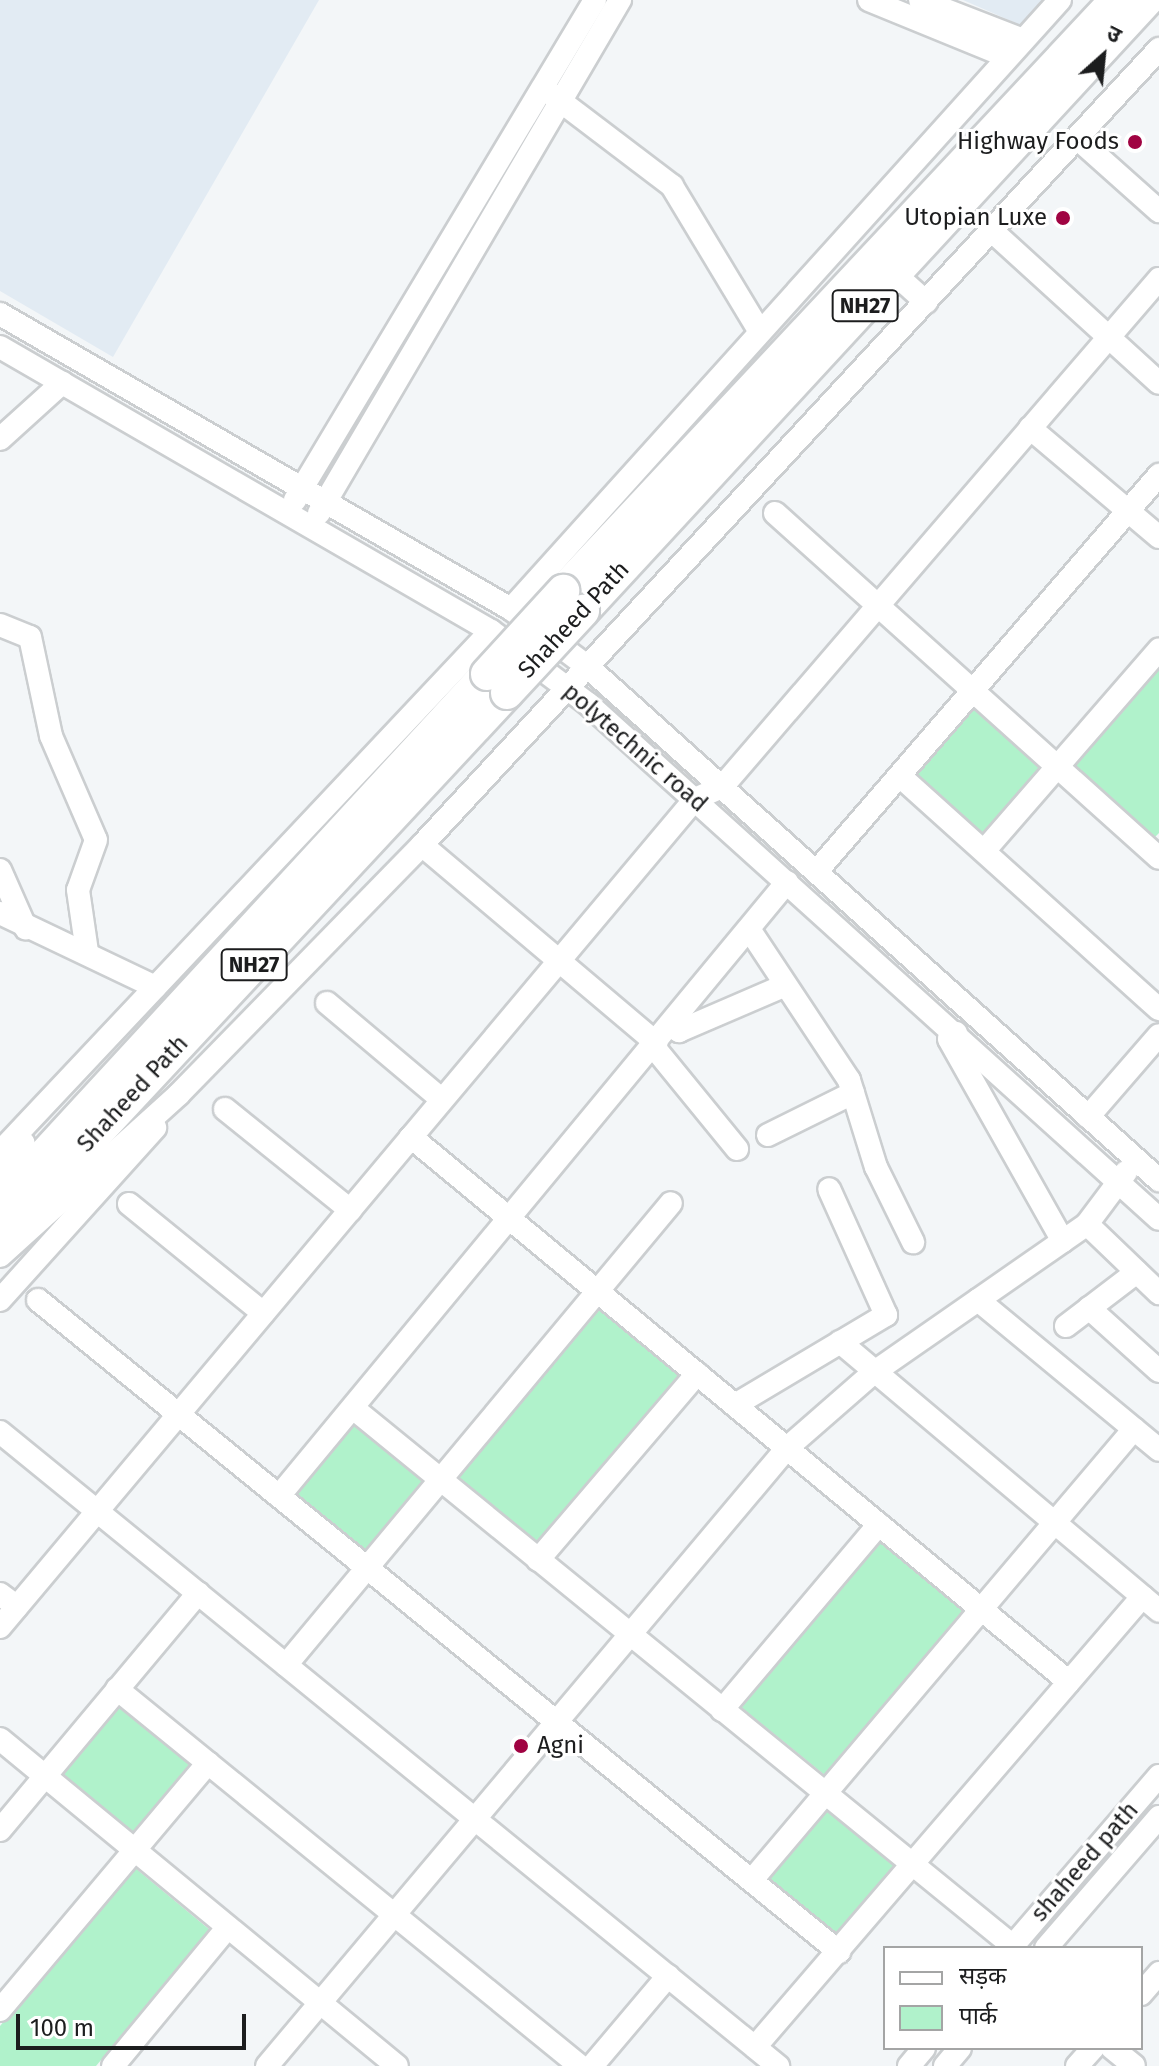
<!DOCTYPE html>
<html>
<head>
<meta charset="utf-8">
<style>
	body { margin:0 }
	#map { position:relative; width:1159px; height:2066px; overflow:hidden; background:#f3f6f8; font-family:"Fira Sans","Noto Sans Devanagari",sans-serif }
	div>[style] { position:absolute }
	.built>* { inset:0; background:#e2ebf3 }
	.green>* { inset:0; background:#b0f2cb; transform-origin:0 0 }
	.roads { filter:drop-shadow(2px 0 #cbced0) drop-shadow(-2px 0 #cbced0) drop-shadow(0 2px #cbced0) drop-shadow(0 -2px #cbced0) }
	.minor>* { height:22px; margin:-11px; padding:0 11px; transform-origin:11px; border-radius:11px; background:#fff }
	.highway>* { height:32px; margin:-16px; padding:0 16px; transform-origin:16px; border-radius:16px; background:#fff }
	.bridges { filter:drop-shadow(2px 0 #cbced0) drop-shadow(-2px 0 #cbced0) drop-shadow(0 2px #cbced0) drop-shadow(0 -2px #cbced0) }
	.highway-bridge>* { height:32px; margin:-16px; padding:0 16px; transform-origin:16px; border-radius:16px; background:#fff }
	.dots>* { width:22px; height:22px; translate:-50% -50%; box-sizing:border-box; border:4px solid #fff; border-radius:50% }
	span { translate:-50% -50%; white-space:nowrap; text-align:center; line-height:1.15; -webkit-text-stroke:6px #fff; paint-order:stroke }
	.shield-label span { padding:2px 6px; background:#fff; border:2px solid; border-radius:6px; -webkit-text-stroke-width:0 }
	.shield-label { font-size:22px; color:#1c1d1e; font-weight:700 }
	.poi-label { font-size:24px; color:#1c1d1e }
	.right { translate:-100% -50%; text-align:right }
	.left { translate:0 -50%; text-align:left }
	.street-label { font-size:24px; color:#1c1d1e }
	.legend { position:absolute; left:883px; top:1946px; width:260px; height:104px; box-sizing:border-box; background:#fff; border:2px solid #a4a5a5; margin:0; padding:10px 14px; list-style:none; font-size:24px; color:#1c1d1e }
	.legend li { display:flex; align-items:center; gap:16px; height:40px }
	.legend b { width:40px; border:2px solid #a4a5a5 }
	.north { position:absolute; left:1063px; top:16px; width:80px; height:80px; -webkit-text-stroke:6px #fff; paint-order:stroke; rotate:27deg; font-size:22px; font-weight:700; line-height:32px; text-align:center; color:#1c1d1e }
	.north::after { content:''; display:block; margin:auto; width:28px; height:36px; background:#1c1d1e; clip-path:polygon(50% 0,100% 100%,50% 72%,0 100%) }
	.scale { position:absolute; left:16px; top:2014px; width:230px; height:36px; box-sizing:border-box; border:4px solid #1c1d1e; border-top:0; padding-left:10px; font-size:24px; line-height:28px; white-space:nowrap; color:#1c1d1e; -webkit-text-stroke:6px #fff; paint-order:stroke }
</style>
</head>
<body>
<div id="map">
	<div class="built">
		<i style="clip-path:polygon(0 0,319px 0,113px 357px,0 291px)"></i>
		<i style="clip-path:polygon(963px 0,1043px 0,1020px 25px)"></i>
	</div>
	<div class="green">
		<i style="clip-path:polygon(1159px 665px,1159px 833px,1154px 838px,1071px 767px)"></i>
		<i style="left:972px;top:705px;width:94px;height:94px;rotate:41deg"></i>
		<i style="left:601px;top:1308px;width:104px;height:222px;rotate:40deg"></i>
		<i style="left:355px;top:1419px;width:93px;height:95px;rotate:39deg"></i>
		<i style="left:878px;top:1539px;width:111px;height:217px;rotate:39deg"></i>
		<i style="left:120px;top:1703px;width:93px;height:95px;rotate:39deg"></i>
		<i style="left:828px;top:1804px;width:92px;height:97px;rotate:40deg"></i>
		<i style="clip-path:polygon(134px 1867px,210px 1930px,96px 2066px,0 2066px,0 2026px)"></i>
	</div>
	<div class="roads">
		<div class="minor">
			<i style="left:869px;top:0;width:150px;rotate:22.3deg"></i>
			<i style="left:920px;top:0;width:110px;rotate:21.2deg"></i>
			<i style="left:551px;top:94px;width:152px;rotate:37.2deg"></i>
			<i style="left:672px;top:186px;width:170px;rotate:58.9deg"></i>
			<i style="left:1077px;top:138px;width:110px;rotate:41.7deg"></i>
			<i style="left:991px;top:230px;width:227px;rotate:42.3deg"></i>
			<i style="left:906px;top:284px;width:27px;rotate:42deg"></i>
			<i style="left:0;top:314px;width:590px;rotate:30deg"></i>
			<i style="left:511px;top:609px;width:96px;rotate:37deg"></i>
			<i style="left:588px;top:667px;width:768px;rotate:41.94deg"></i>
			<i style="left:0;top:347px;width:567px;rotate:30.05deg"></i>
			<i style="left:491px;top:631px;width:120px;rotate:36.9deg"></i>
			<i style="left:587px;top:703px;width:770px;rotate:42.05deg"></i>
			<i style="left:1030px;top:428px;width:169px;rotate:40.2deg"></i>
			<i style="left:0;top:439px;width:84px;rotate:-42.1deg"></i>
			<i style="left:295px;top:500px;width:583px;rotate:-59.04deg"></i>
			<i style="left:319px;top:513px;width:595px;rotate:-59.6deg"></i>
			<i style="left:775px;top:513px;width:516px;rotate:41.94deg"></i>
			<i style="left:511px;top:609px;width:820px;rotate:-47.97deg"></i>
			<i style="left:0;top:625px;width:32px;rotate:22deg"></i>
			<i style="left:30px;top:637px;width:101px;rotate:78deg"></i>
			<i style="left:51px;top:736px;width:113px;rotate:66.6deg"></i>
			<i style="left:96px;top:840px;width:53px;rotate:109.8deg"></i>
			<i style="left:78px;top:890px;width:63px;rotate:81.7deg"></i>
			<i style="left:901px;top:777px;width:347px;rotate:42deg"></i>
			<i style="left:422px;top:845px;width:307px;rotate:40.2deg"></i>
			<i style="left:984px;top:851px;width:267px;rotate:-49deg"></i>
			<i style="left:0;top:870px;width:64px;rotate:66.2deg"></i>
			<i style="left:816px;top:872px;width:525px;rotate:-49.17deg"></i>
			<i style="left:0;top:913px;width:172px;rotate:25.5deg"></i>
			<i style="left:749px;top:929px;width:181px;rotate:56.5deg"></i>
			<i style="left:849px;top:1080px;width:91px;rotate:72.8deg"></i>
			<i style="left:876px;top:1167px;width:84px;rotate:63.7deg"></i>
			<i style="left:327px;top:1003px;width:150px;rotate:40.1deg"></i>
			<i style="left:670px;top:1025px;width:11px;rotate:34deg"></i>
			<i style="left:679px;top:1031px;width:116px;rotate:-23.3deg"></i>
			<i style="left:956px;top:1033px;width:9px;rotate:139deg"></i>
			<i style="left:949px;top:1039px;width:232px;rotate:60.6deg"></i>
			<i style="left:653px;top:1046px;width:133px;rotate:50.8deg"></i>
			<i style="left:225px;top:1109px;width:161px;rotate:38.9deg"></i>
			<i style="left:1088px;top:1117px;width:108px;rotate:-49.1deg"></i>
			<i style="left:768px;top:1135px;width:95px;rotate:-26.3deg"></i>
			<i style="left:411px;top:1137px;width:854px;rotate:39.63deg"></i>
			<i style="left:0;top:1152px;width:716px;rotate:-46.7deg"></i>
			<i style="left:0;top:1174px;width:39px;rotate:-53deg"></i>
			<i style="left:129px;top:1204px;width:173px;rotate:39.1deg"></i>
			<i style="left:1087px;top:1224px;width:100px;rotate:43.8deg"></i>
			<i style="left:0;top:1256px;width:241px;rotate:-42.1deg"></i>
			<i style="left:179px;top:1094px;width:348px;rotate:-45.7deg"></i>
			<i style="left:422px;top:845px;width:1085px;rotate:-47.2deg"></i>
			<i style="left:0;top:1300px;width:232px;rotate:-48deg"></i>
			<i style="left:38px;top:1300px;width:1033px;rotate:39.14deg"></i>
			<i style="left:978px;top:1300px;width:235px;rotate:39.6deg"></i>
			<i style="left:1089px;top:1308px;width:94px;rotate:42deg"></i>
			<i style="left:1066px;top:1326px;width:89px;rotate:-37.3deg"></i>
			<i style="left:840px;top:1342px;width:417px;rotate:40.1deg"></i>
			<i style="left:735px;top:1405px;width:176px;rotate:-30.8deg"></i>
			<i style="left:886px;top:1315px;width:138px;rotate:-114.3deg"></i>
			<i style="left:353px;top:1408px;width:851px;rotate:39.19deg"></i>
			<i style="left:0;top:1432px;width:1004px;rotate:39.18deg"></i>
			<i style="left:279px;top:1496px;width:797px;rotate:-50.4deg"></i>
			<i style="left:538px;top:1560px;width:245px;rotate:-49.5deg"></i>
			<i style="left:0;top:1594px;width:21px;rotate:37deg"></i>
			<i style="left:0;top:1627px;width:1081px;rotate:-49.99deg"></i>
			<i style="left:695px;top:799px;width:30px;rotate:-24deg"></i>
			<i style="left:722px;top:787px;width:670px;rotate:-49.3deg"></i>
			<i style="left:286px;top:1665px;width:601px;rotate:-50.19deg"></i>
			<i style="left:117px;top:1689px;width:597px;rotate:39.15deg"></i>
			<i style="left:722px;top:1710px;width:243px;rotate:-49.8deg"></i>
			<i style="left:0;top:1739px;width:514px;rotate:39.48deg"></i>
			<i style="left:0;top:1830px;width:309px;rotate:-50.1deg"></i>
			<i style="left:752px;top:1880px;width:591px;rotate:-49.74deg"></i>
			<i style="left:1011px;top:1948px;width:227px;rotate:-49.3deg"></i>
			<i style="left:1046px;top:1948px;width:173px;rotate:-49.2deg"></i>
			<i style="left:1141px;top:1994px;width:28px;rotate:-49deg"></i>
			<i style="left:0;top:2010px;width:323px;rotate:-49.9deg"></i>
			<i style="left:755px;top:2047px;width:594px;rotate:-49.3deg"></i>
			<i style="left:1112px;top:2048px;width:28px;rotate:39deg"></i>
			<i style="left:113px;top:2066px;width:180px;rotate:-50.4deg"></i>
			<i style="left:267px;top:2066px;width:808px;rotate:-49.92deg"></i>
			<i style="left:787px;top:1448px;width:114px;rotate:-41.1deg"></i>
			<i style="left:873px;top:1373px;width:261px;rotate:-34.8deg"></i>
			<i style="left:1087px;top:1224px;width:65px;rotate:-53.1deg"></i>
			<i style="left:592px;top:2066px;width:118px;rotate:-49.8deg"></i>
			<i style="left:909px;top:2066px;width:23px;rotate:-50deg"></i>
			<i style="left:945px;top:2066px;width:23px;rotate:-50deg"></i>
			<i style="left:1077px;top:2066px;width:24px;rotate:-48deg"></i>
		</div>
		<div class="highway">
			<i style="left:563px;top:591px;width:809px;rotate:-46.9deg"></i>
			<i style="left:583px;top:611px;width:832px;rotate:-47.29deg"></i>
			<i style="left:0;top:1203px;width:719px;rotate:-47.37deg"></i>
			<i style="left:0;top:1237px;width:744px;rotate:-47.02deg"></i>
		</div>
	</div>
	<div class="bridges">
		<div class="highway-bridge">
			<i style="left:487px;top:674px;width:113px;rotate:-47.5deg"></i>
			<i style="left:507px;top:693px;width:112px;rotate:-47.2deg"></i>
		</div>
	</div>
	<div class="dots">
		<i style="left:1135px;top:142px;background:#a00342"></i>
		<i style="left:1063px;top:218px;background:#a00342"></i>
		<i style="left:521px;top:1746px;background:#a00342"></i>
	</div>
	<div class="shield-label">
		<span style="left:865px;top:306px">NH27</span>
		<span style="left:254px;top:965px">NH27</span>
	</div>
	<div class="poi-label">
		<span class="right" style="left:1119px;top:142px">Highway Foods</span>
		<span class="right" style="left:1047px;top:218px">Utopian Luxe</span>
		<span class="left" style="left:537px;top:1746px">Agni</span>
	</div>
	<div class="street-label">
		<span style="left:574px;top:620px;rotate:-47deg">Shaheed Path</span>
		<span style="left:635px;top:748px;rotate:41deg">polytechnic road</span>
		<span style="left:133px;top:1094px;rotate:-47deg">Shaheed Path</span>
		<span style="left:1085px;top:1862px;rotate:-49deg">shaheed path</span>
	</div>
	<ul class="legend">
	<li><b style="height:10px;background:#fff"></b>सड़क</li>
	<li><b style="height:22px;background:#b0f2cb"></b>पार्क</li>
	</ul>
	<div class="north">उ</div>
	<div class="scale">100 m</div>
</div>
</body>
</html>
